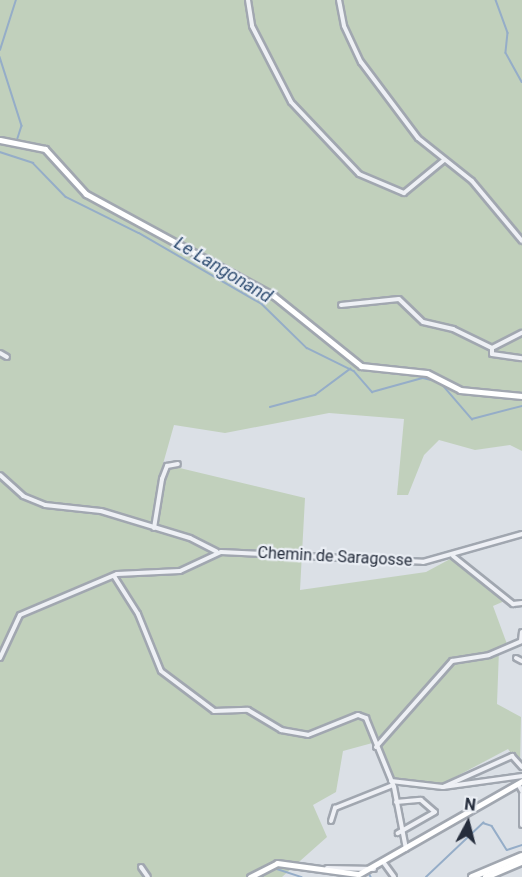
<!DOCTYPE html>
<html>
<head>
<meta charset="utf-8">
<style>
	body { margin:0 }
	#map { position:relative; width:522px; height:877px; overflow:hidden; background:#dbe0e6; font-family:Roboto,sans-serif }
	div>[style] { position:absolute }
	.green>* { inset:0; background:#c1d0bc }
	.stream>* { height:1.5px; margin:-0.75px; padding:0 0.75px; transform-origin:0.75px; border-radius:0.75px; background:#95adc8 }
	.roads { filter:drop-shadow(2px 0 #a1a7b0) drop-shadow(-2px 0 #a1a7b0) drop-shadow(0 2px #a1a7b0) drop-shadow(0 -2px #a1a7b0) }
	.minor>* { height:4px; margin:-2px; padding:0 2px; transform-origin:2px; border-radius:2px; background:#eef0f5 }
	.major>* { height:5px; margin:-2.5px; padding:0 2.5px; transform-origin:2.5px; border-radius:2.5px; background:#fff }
	.highway>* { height:6px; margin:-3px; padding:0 3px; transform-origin:3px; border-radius:3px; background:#fff }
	span { translate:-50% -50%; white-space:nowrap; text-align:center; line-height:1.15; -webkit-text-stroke:4.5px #eaeef4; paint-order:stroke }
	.street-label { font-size:16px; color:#252d3c }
	.water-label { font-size:18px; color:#2e4c71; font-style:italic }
	.north { position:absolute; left:438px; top:793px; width:60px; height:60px; -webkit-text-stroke:4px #eaeef4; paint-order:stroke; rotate:7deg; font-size:16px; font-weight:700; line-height:24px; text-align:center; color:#252d3c }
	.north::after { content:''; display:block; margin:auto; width:21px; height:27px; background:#252d3c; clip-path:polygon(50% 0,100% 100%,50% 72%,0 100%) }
</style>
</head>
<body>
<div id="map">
	<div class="green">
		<i style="clip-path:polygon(0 0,522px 0,522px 451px,510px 445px,475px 450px,439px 440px,424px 455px,408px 495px,397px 495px,404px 419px,329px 413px,225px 433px,174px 425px,163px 464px,305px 498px,300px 590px,426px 572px,452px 558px,497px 588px,507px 600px,493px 606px,507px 644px,499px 650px,497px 704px,521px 717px,520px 765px,508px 749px,442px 784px,393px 779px,376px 742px,343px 751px,336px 792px,313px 805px,327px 837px,282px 877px,0 877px)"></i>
	</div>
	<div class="stream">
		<i style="left:496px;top:0;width:35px;rotate:70deg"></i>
		<i style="left:508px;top:33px;width:20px;rotate:96deg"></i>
		<i style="left:506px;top:53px;width:33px;rotate:61deg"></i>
		<i style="left:0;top:50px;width:52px;rotate:-72.3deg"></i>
		<i style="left:0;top:57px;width:72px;rotate:72.3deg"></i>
		<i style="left:22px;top:126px;width:13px;rotate:108deg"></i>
		<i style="left:0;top:152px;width:35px;rotate:18deg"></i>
		<i style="left:33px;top:163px;width:47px;rotate:45.9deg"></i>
		<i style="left:66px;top:197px;width:81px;rotate:26.3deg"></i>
		<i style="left:139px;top:233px;width:142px;rotate:30deg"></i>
		<i style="left:262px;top:304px;width:63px;rotate:44.4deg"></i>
		<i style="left:307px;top:348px;width:52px;rotate:26.1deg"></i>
		<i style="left:354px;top:371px;width:28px;rotate:49deg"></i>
		<i style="left:372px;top:392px;width:53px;rotate:-15.4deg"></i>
		<i style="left:423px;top:378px;width:13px;rotate:13deg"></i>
		<i style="left:441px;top:383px;width:48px;rotate:49.3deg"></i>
		<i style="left:472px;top:419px;width:52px;rotate:-14.6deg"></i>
		<i style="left:270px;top:407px;width:47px;rotate:-14.9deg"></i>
		<i style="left:315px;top:395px;width:44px;rotate:-36.6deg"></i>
		<i style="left:274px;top:868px;width:29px;rotate:18deg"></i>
		<i style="left:368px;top:871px;width:7px;rotate:63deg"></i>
		<i style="left:262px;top:877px;width:8px;rotate:-50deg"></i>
		<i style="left:426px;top:877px;width:79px;rotate:-43.5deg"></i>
		<i style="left:483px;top:823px;width:9px;rotate:18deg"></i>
		<i style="left:492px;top:826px;width:28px;rotate:58deg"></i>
		<i style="left:507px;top:850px;width:16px;rotate:-18deg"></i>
	</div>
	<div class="roads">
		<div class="minor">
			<i style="left:248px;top:0;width:26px;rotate:81deg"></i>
			<i style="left:252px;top:26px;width:85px;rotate:62.8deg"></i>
			<i style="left:291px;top:102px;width:99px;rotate:46.6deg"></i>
			<i style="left:359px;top:174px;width:49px;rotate:22.9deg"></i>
			<i style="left:404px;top:193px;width:52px;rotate:-39.5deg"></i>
			<i style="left:339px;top:0;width:26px;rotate:79deg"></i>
			<i style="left:344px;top:26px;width:40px;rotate:65deg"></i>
			<i style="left:361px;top:62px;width:95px;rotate:53.1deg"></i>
			<i style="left:418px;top:138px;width:69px;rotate:38.5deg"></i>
			<i style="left:472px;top:181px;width:78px;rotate:50.2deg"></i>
			<i style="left:341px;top:305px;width:58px;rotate:-5.9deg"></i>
			<i style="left:399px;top:299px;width:33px;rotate:44deg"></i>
			<i style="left:423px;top:322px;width:31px;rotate:13deg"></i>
			<i style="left:453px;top:329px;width:43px;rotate:26deg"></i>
			<i style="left:492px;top:348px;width:6px;rotate:90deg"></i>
			<i style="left:492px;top:354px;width:30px;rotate:8deg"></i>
			<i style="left:492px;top:348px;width:34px;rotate:-27deg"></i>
			<i style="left:0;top:353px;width:8px;rotate:30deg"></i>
			<i style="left:0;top:475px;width:31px;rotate:42deg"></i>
			<i style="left:23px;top:496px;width:24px;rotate:22deg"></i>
			<i style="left:45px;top:505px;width:56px;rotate:6.1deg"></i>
			<i style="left:101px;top:511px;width:93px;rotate:16.9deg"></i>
			<i style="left:190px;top:538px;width:30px;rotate:27deg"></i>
			<i style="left:154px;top:528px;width:50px;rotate:-80.7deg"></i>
			<i style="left:162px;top:479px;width:14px;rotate:-69deg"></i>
			<i style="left:167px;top:466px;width:11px;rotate:-10deg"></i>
			<i style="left:453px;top:556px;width:77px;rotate:38.7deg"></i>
			<i style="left:513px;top:604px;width:9px;rotate:-6deg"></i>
			<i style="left:114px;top:576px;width:45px;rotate:57.7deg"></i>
			<i style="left:138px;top:614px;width:61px;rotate:68deg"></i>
			<i style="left:161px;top:671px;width:66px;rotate:37deg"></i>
			<i style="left:214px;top:711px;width:34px;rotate:-2deg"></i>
			<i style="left:248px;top:710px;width:39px;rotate:31deg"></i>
			<i style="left:281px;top:730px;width:27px;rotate:10deg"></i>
			<i style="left:308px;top:735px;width:54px;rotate:-21.8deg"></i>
			<i style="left:358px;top:715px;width:9px;rotate:21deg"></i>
			<i style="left:366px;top:718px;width:74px;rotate:67.9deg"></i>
			<i style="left:394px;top:787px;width:63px;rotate:79deg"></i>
			<i style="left:521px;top:641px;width:9px;rotate:-84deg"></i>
			<i style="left:0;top:658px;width:47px;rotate:-65.1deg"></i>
			<i style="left:20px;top:615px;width:105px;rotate:-22.9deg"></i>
			<i style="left:117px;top:574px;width:63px;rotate:-2.7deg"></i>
			<i style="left:180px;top:571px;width:45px;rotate:-24.9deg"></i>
			<i style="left:221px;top:552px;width:202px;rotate:2.8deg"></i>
			<i style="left:423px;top:562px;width:103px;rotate:-15.8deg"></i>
			<i style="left:516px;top:658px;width:7px;rotate:27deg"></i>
			<i style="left:376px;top:747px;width:115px;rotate:-48.5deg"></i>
			<i style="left:452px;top:661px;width:37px;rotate:-9deg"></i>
			<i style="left:489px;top:655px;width:36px;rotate:-23deg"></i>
			<i style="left:391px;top:781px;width:52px;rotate:6.6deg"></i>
			<i style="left:443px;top:787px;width:80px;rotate:-7.9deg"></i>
			<i style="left:518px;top:784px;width:8px;rotate:60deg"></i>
			<i style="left:443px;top:787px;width:76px;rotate:-24.2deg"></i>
			<i style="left:512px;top:756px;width:15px;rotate:48deg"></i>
			<i style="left:522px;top:794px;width:31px;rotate:90deg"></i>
			<i style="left:396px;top:802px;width:25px;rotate:-5deg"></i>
			<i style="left:421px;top:800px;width:18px;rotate:41deg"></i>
			<i style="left:435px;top:812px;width:43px;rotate:150.4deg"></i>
			<i style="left:331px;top:821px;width:14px;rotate:-73deg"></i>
			<i style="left:335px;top:808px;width:62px;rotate:-21.6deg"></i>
			<i style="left:384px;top:863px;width:17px;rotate:54deg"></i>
			<i style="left:141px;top:867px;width:12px;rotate:55deg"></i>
			<i style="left:327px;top:868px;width:47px;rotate:1.2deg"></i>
		</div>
		<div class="major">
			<i style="left:0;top:140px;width:46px;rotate:11.3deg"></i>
			<i style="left:45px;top:149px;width:61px;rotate:47.7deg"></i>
			<i style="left:86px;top:194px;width:214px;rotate:28.5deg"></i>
			<i style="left:274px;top:296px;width:112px;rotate:38.8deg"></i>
			<i style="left:361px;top:366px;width:66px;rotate:6.1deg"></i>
			<i style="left:427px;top:373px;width:37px;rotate:27deg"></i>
			<i style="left:460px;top:390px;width:62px;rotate:5.5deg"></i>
			<i style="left:359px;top:874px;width:188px;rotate:-29.7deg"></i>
			<i style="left:250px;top:877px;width:30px;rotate:-27deg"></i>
			<i style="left:277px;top:863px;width:81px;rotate:7.8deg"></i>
		</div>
		<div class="highway">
			<i style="left:472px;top:877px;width:54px;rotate:-22.8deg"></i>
			<i style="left:486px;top:877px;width:39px;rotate:-23deg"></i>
		</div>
	</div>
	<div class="street-label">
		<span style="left:335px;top:557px;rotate:3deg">Chemin de Saragosse</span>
	</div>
	<div class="water-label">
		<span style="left:223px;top:270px;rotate:31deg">Le Langonand</span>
	</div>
	<div class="north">N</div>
</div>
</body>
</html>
